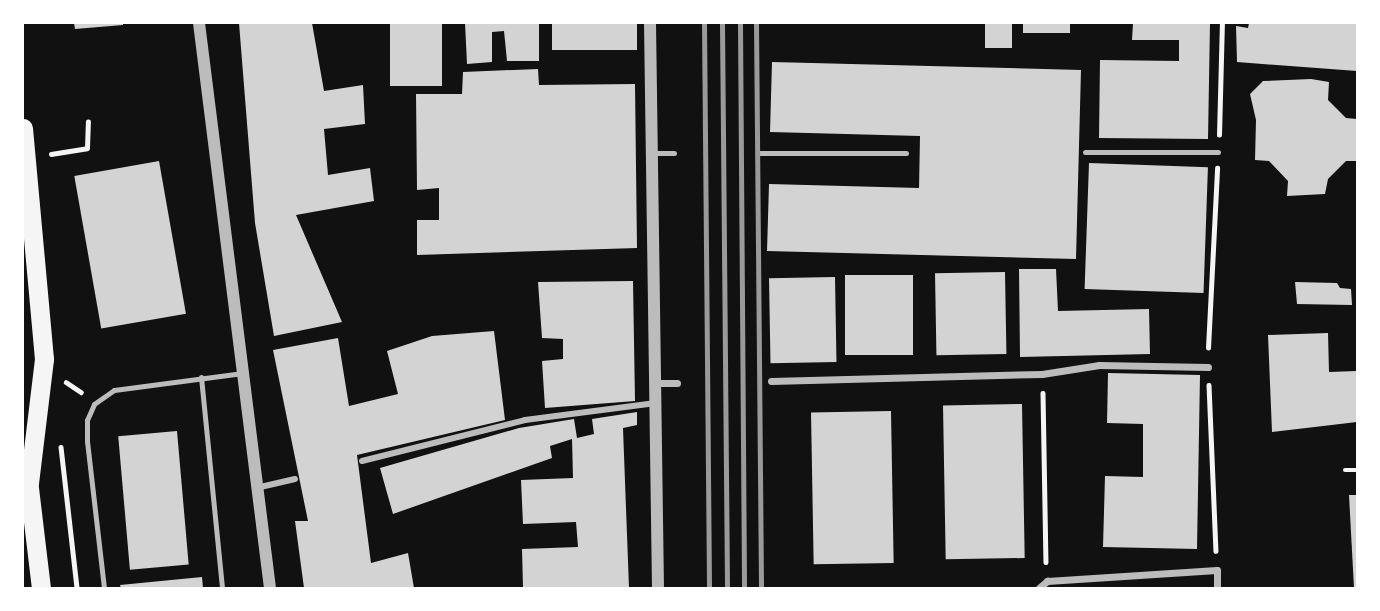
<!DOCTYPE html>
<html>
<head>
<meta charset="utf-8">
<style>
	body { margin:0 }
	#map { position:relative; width:1380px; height:611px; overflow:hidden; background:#111; font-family:"Crimson Pro",serif }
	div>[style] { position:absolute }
	.building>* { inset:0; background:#d3d3d3; transform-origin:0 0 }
	.path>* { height:4.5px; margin:-2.25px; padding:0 2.25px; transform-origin:2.25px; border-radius:2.25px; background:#f5f5f5 }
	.service>* { height:5px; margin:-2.5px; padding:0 2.5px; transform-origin:2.5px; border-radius:2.5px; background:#bcbcbc }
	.pedestrian>* { height:6px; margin:-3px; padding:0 3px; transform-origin:3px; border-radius:3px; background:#bcbcbc }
	.minor>* { height:7px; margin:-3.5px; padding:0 3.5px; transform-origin:3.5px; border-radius:3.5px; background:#bcbcbc }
	.tertiary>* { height:12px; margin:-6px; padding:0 6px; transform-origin:6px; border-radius:6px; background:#bcbcbc }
	.trunk>* { height:19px; margin:-9.5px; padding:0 9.5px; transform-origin:9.5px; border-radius:9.5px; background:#f5f5f5 }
	.rail>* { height:5px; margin:-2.5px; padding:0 2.5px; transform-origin:2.5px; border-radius:2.5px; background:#9a9a9a }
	span { translate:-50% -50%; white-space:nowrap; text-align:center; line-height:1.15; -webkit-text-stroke:7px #fff; paint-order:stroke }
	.frame { position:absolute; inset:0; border:24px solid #fff; pointer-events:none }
</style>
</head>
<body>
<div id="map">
	<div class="building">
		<i style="clip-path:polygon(74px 23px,123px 23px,123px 25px,75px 29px)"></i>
		<i style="clip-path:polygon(239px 23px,312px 23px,324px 91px,363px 85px,365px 124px,324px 129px,328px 175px,370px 168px,374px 201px,296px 215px,342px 322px,274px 336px,255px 223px)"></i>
		<i style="left:390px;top:23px;width:52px;height:63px"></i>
		<i style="clip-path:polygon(465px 23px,539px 23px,539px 61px,507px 61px,504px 31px,492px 32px,492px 62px,467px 64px)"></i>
		<i style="left:552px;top:23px;width:85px;height:27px"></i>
		<i style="left:985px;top:23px;width:27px;height:25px"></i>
		<i style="left:1023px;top:23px;width:47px;height:10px"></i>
		<i style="clip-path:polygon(1133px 23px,1210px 23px,1208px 139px,1099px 138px,1100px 60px,1179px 61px,1179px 40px,1132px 40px)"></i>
		<i style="clip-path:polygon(1249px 23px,1357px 23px,1357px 71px,1237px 62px,1236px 26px,1248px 28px)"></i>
		<i style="clip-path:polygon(772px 62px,1081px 70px,1076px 259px,767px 251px,769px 184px,919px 188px,920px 136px,770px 132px)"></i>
		<i style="clip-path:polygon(538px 69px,539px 85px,635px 84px,637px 248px,417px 255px,417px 220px,439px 220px,439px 188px,417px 190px,416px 94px,462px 94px,463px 72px)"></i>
		<i style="clip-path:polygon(1311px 79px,1329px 82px,1328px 100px,1346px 118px,1357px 119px,1357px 161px,1346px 161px,1328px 179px,1325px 194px,1287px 196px,1288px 181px,1269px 161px,1255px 160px,1256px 120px,1250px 94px,1263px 81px)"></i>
		<i style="left:159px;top:161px;width:155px;height:86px;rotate:80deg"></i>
		<i style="left:1089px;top:163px;width:119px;height:126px;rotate:2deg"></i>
		<i style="clip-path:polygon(1019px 269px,1056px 269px,1058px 311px,1149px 309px,1150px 354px,1020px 357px)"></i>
		<i style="left:1005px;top:272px;width:82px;height:70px;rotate:89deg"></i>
		<i style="left:845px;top:275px;width:68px;height:80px"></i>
		<i style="left:835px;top:277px;width:85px;height:66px;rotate:89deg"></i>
		<i style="clip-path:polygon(633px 281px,635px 401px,545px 408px,542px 361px,563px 359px,563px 339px,542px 338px,538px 282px)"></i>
		<i style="clip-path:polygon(1295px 282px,1337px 283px,1340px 288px,1351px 289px,1352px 305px,1297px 304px)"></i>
		<i style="clip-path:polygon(494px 331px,505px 420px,357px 455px,371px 563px,408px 553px,414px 588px,304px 588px,295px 521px,308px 521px,273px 350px,338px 338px,349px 406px,398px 394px,387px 351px,432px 336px)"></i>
		<i style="clip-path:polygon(1328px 333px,1329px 372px,1357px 371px,1357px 422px,1272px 432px,1268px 335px)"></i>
		<i style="clip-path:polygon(1108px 373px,1200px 375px,1197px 549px,1103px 547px,1105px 476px,1143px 477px,1143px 424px,1107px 423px)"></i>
		<i style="left:1022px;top:404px;width:154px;height:79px;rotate:89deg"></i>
		<i style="left:891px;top:411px;width:152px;height:80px;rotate:89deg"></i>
		<i style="clip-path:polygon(637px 412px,637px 425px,623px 428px,629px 588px,523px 588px,522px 549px,578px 547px,576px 522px,523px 524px,521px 480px,573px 478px,572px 439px,550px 446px,552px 458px,393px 514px,380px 468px,519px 428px,574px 419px,577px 438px,594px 434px,592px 419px)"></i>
		<i style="left:177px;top:431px;width:134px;height:59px;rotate:85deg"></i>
		<i style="clip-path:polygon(1349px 495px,1357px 495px,1357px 588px,1354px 588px)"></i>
		<i style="clip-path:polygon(202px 577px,203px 588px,121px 588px,120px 585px)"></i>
	</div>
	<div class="path">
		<i style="left:1219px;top:135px;width:112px;rotate:-88.5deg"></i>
		<i style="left:51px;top:154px;width:36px;rotate:-9deg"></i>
		<i style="left:87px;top:148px;width:26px;rotate:-88deg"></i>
		<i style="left:1208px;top:348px;width:180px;rotate:-87.1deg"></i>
		<i style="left:66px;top:382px;width:18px;rotate:34deg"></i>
		<i style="left:1209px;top:385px;width:166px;rotate:87.6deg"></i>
		<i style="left:1043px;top:393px;width:169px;rotate:89deg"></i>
		<i style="left:61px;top:447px;width:142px;rotate:83.5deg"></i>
		<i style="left:1345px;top:470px;width:12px"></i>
	</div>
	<div class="service">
		<i style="left:1085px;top:152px;width:133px"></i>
		<i style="left:652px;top:153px;width:22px"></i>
		<i style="left:759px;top:153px;width:147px"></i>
		<i style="left:201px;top:377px;width:212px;rotate:84.3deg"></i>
		<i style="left:104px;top:588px;width:148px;rotate:-96.6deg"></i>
		<i style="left:87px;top:441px;width:21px;rotate:-90deg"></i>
		<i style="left:87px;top:420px;width:17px;rotate:-66deg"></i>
		<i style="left:94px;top:404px;width:24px;rotate:-35deg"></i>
		<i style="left:114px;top:390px;width:130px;rotate:-7.5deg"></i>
	</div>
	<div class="pedestrian">
		<i style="left:362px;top:461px;width:168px;rotate:-14.1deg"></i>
		<i style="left:525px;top:420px;width:132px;rotate:-7.4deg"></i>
		<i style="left:256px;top:488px;width:40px;rotate:-13deg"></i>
	</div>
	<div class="minor">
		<i style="left:771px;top:381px;width:271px;rotate:-1.5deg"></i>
		<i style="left:1042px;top:374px;width:58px;rotate:-9deg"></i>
		<i style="left:1099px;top:365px;width:109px;rotate:1.1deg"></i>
		<i style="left:656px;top:383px;width:21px"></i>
		<i style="left:1039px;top:588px;width:11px;rotate:-41deg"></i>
		<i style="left:1047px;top:581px;width:170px;rotate:-3.7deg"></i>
		<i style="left:1217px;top:570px;width:18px;rotate:90deg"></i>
	</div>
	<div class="tertiary">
		<i style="left:199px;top:23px;width:569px;rotate:82.84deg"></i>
		<i style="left:650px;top:23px;width:565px;rotate:89.19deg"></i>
	</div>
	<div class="trunk">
		<i style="left:23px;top:128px;width:232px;rotate:84.8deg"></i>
		<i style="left:44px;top:359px;width:125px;rotate:96.9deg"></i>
		<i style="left:27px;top:471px;width:118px;rotate:83.2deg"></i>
	</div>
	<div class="rail">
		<i style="left:704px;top:23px;width:565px;rotate:89.49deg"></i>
		<i style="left:722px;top:23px;width:565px;rotate:89.49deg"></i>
		<i style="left:740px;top:23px;width:565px;rotate:89.59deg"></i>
		<i style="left:756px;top:23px;width:565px;rotate:89.49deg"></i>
	</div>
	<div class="frame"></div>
</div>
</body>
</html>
